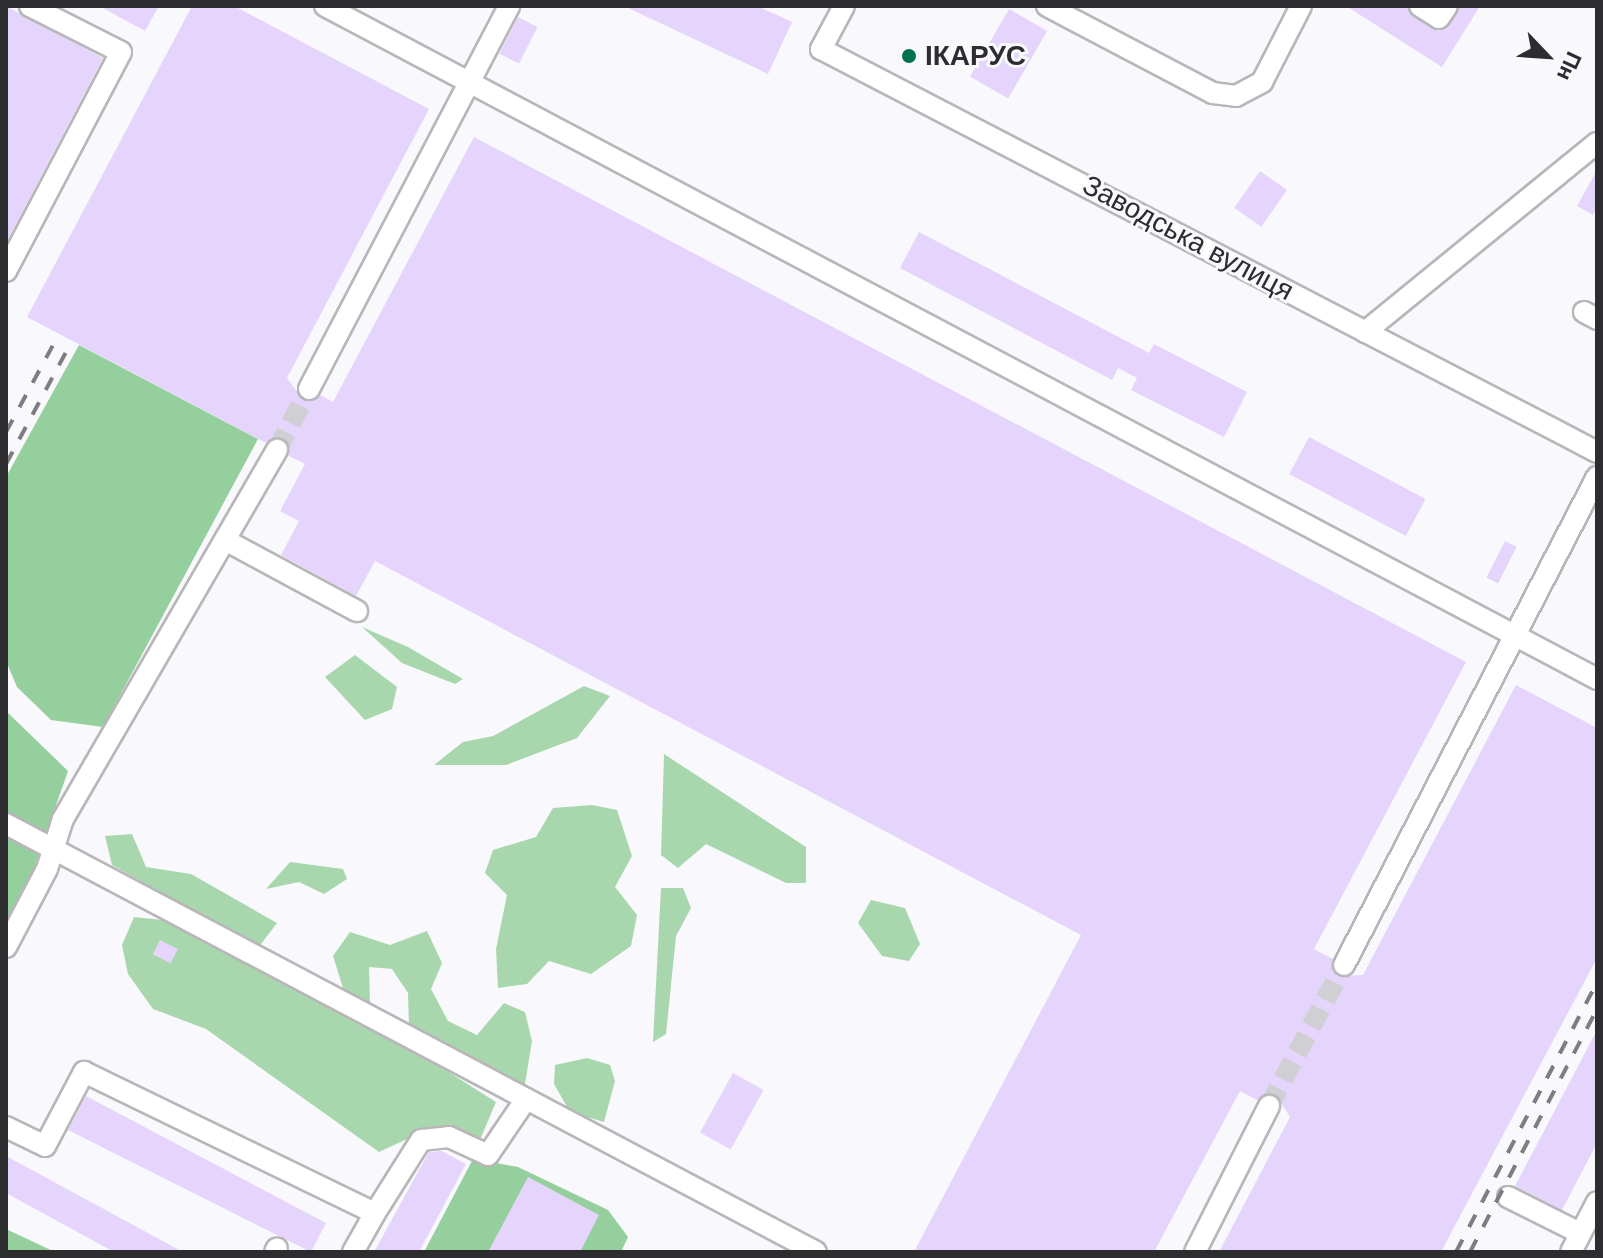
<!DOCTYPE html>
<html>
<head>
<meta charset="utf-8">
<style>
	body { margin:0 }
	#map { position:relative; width:1603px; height:1258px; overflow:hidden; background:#f9f8fc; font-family:Arial,sans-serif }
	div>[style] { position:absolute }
	.green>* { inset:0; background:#a8d7ad }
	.forest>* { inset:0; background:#95cf9d }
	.building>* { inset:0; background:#e5d5fc; transform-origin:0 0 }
	.minor-tunnel>* { height:20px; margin-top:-10px; transform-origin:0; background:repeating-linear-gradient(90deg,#d0cfd3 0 20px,transparent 0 30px) }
	.roads { filter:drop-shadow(2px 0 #b8b6b9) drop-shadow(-2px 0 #b8b6b9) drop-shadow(0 2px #b8b6b9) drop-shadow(0 -2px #b8b6b9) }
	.minor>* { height:20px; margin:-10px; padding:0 10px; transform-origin:10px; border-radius:10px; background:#fff }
	.rail>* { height:4px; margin-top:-2px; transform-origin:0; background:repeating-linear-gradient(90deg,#7e7d80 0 14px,transparent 0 28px) }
	.dots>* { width:22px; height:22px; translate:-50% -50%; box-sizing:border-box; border:4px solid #f9f8fc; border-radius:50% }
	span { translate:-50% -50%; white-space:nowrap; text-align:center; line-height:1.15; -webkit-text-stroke:6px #f9f8fc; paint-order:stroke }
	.poi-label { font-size:28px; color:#2d2c2e; font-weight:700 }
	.left { translate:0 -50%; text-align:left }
	.street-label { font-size:28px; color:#2d2c2e }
	.frame { position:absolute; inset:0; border:8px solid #2d2c2e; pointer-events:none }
	.north { position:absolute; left:1507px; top:16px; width:80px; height:80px; -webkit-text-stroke:6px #f9f8fc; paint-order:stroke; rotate:115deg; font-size:22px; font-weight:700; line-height:32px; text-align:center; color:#2d2c2e }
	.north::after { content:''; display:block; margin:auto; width:28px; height:36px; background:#2d2c2e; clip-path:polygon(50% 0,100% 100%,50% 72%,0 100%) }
</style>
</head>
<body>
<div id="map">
	<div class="green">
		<i style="clip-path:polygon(362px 627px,408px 647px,463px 679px,455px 684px,402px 663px)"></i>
		<i style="clip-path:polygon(355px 655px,397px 687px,392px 709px,365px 720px,325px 677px)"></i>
		<i style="clip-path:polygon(584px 686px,610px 696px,577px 738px,506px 765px,434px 765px,463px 742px,493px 736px)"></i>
		<i style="clip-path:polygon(664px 754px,806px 847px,806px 883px,786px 883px,706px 844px,678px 868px,661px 855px)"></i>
		<i style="clip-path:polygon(592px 805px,617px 810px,632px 856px,615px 887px,637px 915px,631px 946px,591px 974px,549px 961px,527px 984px,498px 988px,496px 949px,507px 895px,485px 873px,493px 850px,536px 837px,553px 808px)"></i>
		<i style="clip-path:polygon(132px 834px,146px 867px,191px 874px,277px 923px,258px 948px,112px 865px,105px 836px)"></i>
		<i style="clip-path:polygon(290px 862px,343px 869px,347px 879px,324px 894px,299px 882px,266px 889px)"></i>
		<i style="clip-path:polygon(661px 888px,683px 888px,691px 908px,676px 936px,666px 1034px,653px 1042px)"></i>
		<i style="clip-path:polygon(871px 900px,905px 908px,920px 944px,909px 961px,882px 956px,858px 923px)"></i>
		<i style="clip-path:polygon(134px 917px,163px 920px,404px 1044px,496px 1102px,480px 1140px,433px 1127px,379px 1152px,206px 1029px,153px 1009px,128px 974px,122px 945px)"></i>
		<i style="clip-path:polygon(427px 931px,442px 963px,431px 989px,448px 1021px,477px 1035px,504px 1003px,525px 1012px,532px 1041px,525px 1084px,511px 1084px,409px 1026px,408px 993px,392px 969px,369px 967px,370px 1004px,343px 988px,333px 956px,350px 932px,390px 945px)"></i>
		<i style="clip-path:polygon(587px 1058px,610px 1065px,615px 1081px,604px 1122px,570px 1112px,554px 1084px,555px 1065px)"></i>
	</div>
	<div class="forest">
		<i style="clip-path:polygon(79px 345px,258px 439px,103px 727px,51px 720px,17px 687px,6px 661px,6px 477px)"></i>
		<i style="clip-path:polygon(6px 711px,68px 771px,34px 868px,6px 922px)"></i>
		<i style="clip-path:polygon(473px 1159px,518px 1167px,608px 1210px,628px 1237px,621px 1252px,424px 1252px)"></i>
		<i style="clip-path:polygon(6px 1229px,55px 1252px,8px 1252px)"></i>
	</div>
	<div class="building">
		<i style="clip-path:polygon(6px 6px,103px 58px,6px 243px)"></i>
		<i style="clip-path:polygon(99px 6px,159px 6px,145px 31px)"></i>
		<i style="clip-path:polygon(192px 6px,234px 6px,429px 109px,287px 378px,304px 401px,320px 395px,333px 402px,474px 137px,1466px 662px,1314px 949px,1333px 959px,1337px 976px,1363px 975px,1516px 685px,1597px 728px,1597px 958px,1441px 1252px,1219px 1252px,1290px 1117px,1276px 1095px,1257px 1100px,1240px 1091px,1154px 1252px,914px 1252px,1081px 935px,375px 561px,356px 596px,281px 555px,299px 521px,280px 511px,305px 464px,289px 456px,284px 439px,266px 443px,27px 317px)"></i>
		<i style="clip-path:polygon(624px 6px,757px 6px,792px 22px,768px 74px)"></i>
		<i style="clip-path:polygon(1346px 6px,1407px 6px,1439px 31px,1460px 6px,1480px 6px,1442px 67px)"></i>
		<i style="left:1009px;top:9px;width:44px;height:78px;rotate:30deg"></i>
		<i style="left:518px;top:17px;width:22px;height:41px;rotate:27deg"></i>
		<i style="clip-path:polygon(1597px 170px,1597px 208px,1593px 215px,1577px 206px)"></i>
		<i style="left:1260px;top:171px;width:33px;height:45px;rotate:35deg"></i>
		<i style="clip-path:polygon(919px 232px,1149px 353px,1154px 344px,1247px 392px,1224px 437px,1131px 390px,1137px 378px,1118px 368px,1112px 380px,900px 268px)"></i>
		<i style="left:1309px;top:437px;width:132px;height:42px;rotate:28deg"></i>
		<i style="left:1505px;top:541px;width:13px;height:41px;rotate:27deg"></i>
		<i style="left:160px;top:940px;width:20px;height:16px;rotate:27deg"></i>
		<i style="clip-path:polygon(1597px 1030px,1597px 1143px,1562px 1210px,1515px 1186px)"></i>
		<i style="left:733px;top:1073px;width:35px;height:68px;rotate:29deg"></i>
		<i style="clip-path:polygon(86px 1096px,326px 1223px,311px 1252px,68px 1130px)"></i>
		<i style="clip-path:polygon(442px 1151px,466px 1164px,419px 1252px,374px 1252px,429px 1152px)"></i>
		<i style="clip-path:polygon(6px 1156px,183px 1252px,114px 1252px,6px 1193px)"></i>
		<i style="clip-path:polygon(528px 1177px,599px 1215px,580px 1252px,488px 1252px)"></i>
	</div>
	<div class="minor-tunnel">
		<i style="left:277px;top:450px;width:69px;rotate:-62.3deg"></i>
		<i style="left:1269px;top:1106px;width:160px;rotate:-62deg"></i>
	</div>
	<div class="roads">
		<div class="minor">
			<i style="left:325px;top:6px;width:1439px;rotate:27.88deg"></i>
			<i style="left:844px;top:6px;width:49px;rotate:118.1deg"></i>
			<i style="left:821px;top:49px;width:874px;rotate:27.44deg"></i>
			<i style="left:1047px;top:6px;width:187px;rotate:27.7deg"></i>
			<i style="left:1213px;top:93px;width:23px;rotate:7deg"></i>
			<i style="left:1236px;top:96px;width:30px;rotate:-28deg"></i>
			<i style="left:1262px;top:82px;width:85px;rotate:-62.8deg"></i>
			<i style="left:1420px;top:6px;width:22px;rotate:32deg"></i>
			<i style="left:1439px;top:18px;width:14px;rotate:-56deg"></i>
			<i style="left:6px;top:271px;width:247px;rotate:-62.3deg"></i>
			<i style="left:121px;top:52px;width:102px;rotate:-153.2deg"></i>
			<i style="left:1584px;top:312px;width:15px;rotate:28deg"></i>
			<i style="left:1365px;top:332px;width:299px;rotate:-39.2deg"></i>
			<i style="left:309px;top:389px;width:432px;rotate:-62.4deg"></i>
			<i style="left:225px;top:540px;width:150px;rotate:28.3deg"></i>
			<i style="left:6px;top:824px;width:916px;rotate:27.85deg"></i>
			<i style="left:6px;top:947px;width:88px;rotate:-62.3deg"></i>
			<i style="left:47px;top:869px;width:52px;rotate:-72.3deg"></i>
			<i style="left:63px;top:819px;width:427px;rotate:-59.9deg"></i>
			<i style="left:1344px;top:965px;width:550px;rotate:-62.6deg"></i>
			<i style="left:6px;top:1127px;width:43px;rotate:26deg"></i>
			<i style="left:45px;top:1146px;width:84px;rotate:-62.2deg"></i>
			<i style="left:84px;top:1072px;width:323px;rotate:25.9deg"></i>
			<i style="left:375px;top:1213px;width:45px;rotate:119.4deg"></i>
			<i style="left:1508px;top:1197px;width:80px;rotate:26.6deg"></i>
			<i style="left:375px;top:1213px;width:86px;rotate:-57.8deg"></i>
			<i style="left:421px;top:1140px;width:28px;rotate:-6deg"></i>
			<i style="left:449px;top:1137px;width:43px;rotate:24.8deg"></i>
			<i style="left:488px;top:1155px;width:68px;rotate:-55.8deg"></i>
			<i style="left:275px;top:1252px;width:4px;rotate:-63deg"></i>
			<i style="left:1195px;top:1252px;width:164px;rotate:-63.1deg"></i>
			<i style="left:1571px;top:1252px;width:56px;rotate:-62.5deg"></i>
		</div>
	</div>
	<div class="rail">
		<i style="left:6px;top:432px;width:111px;rotate:-61.6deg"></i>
		<i style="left:6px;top:464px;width:140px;rotate:-61.8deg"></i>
		<i style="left:1456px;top:1252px;width:305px;rotate:-62.4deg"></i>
		<i style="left:1470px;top:1252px;width:274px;rotate:-62.4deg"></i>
	</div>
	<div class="dots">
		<i style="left:909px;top:56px;background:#00724c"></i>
	</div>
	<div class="poi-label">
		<span class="left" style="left:925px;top:56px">ІКАРУС</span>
	</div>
	<div class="street-label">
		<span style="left:1188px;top:238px;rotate:28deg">Заводська вулиця</span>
	</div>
	<div class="frame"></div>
	<div class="north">Пн</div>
</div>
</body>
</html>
